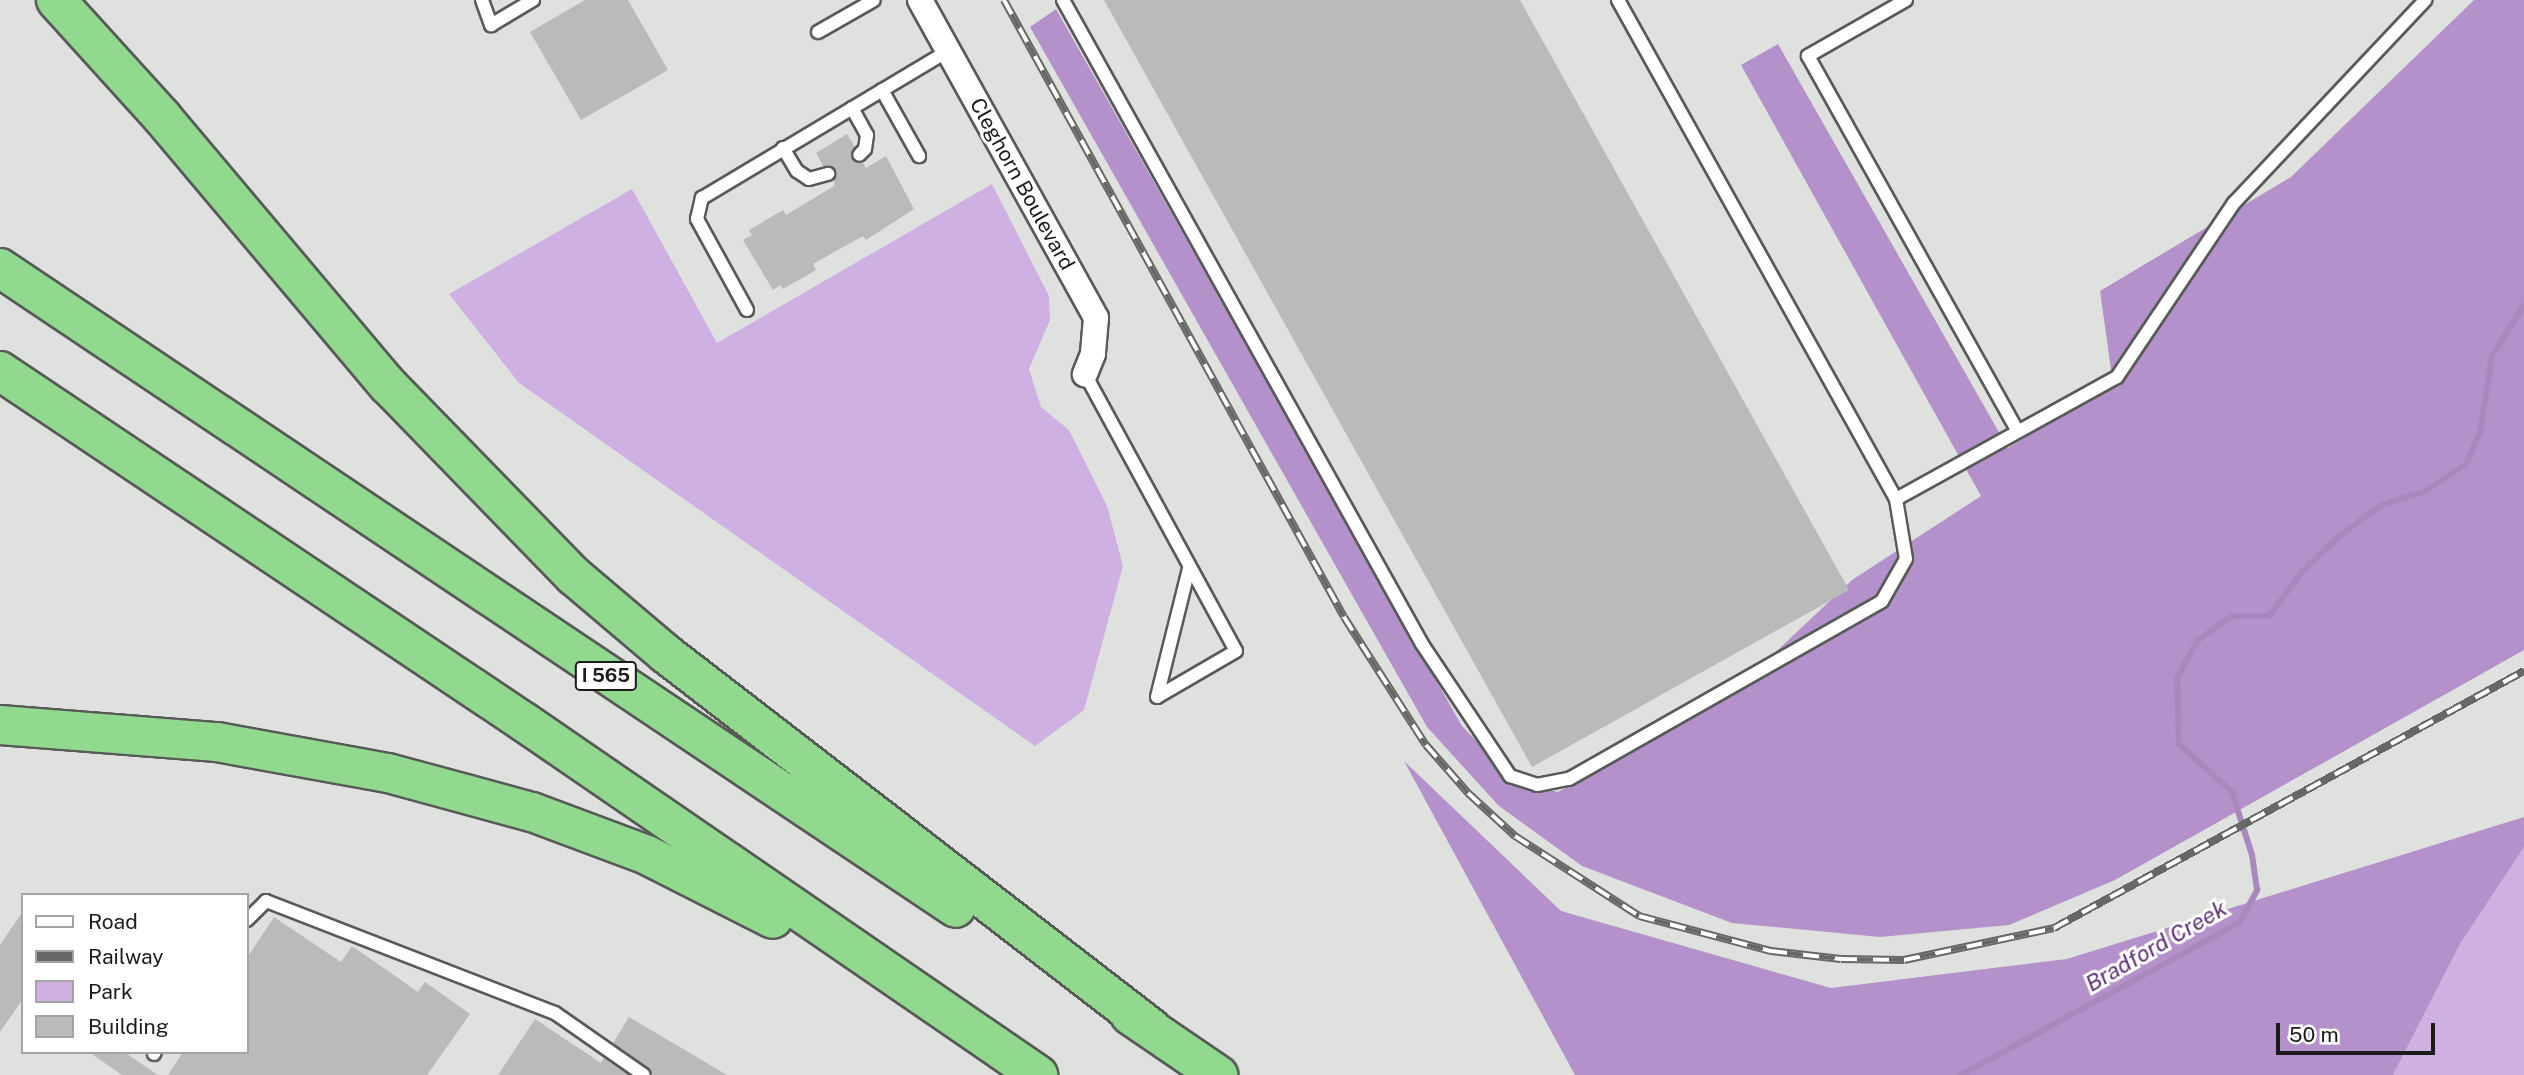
<!DOCTYPE html>
<html>
<head>
<meta charset="utf-8">
<style>
	body { margin:0 }
	#map { position:relative; width:2524px; height:1075px; overflow:hidden; background:#dee1de; font-family:"Public Sans",sans-serif }
	div>[style] { position:absolute }
	.green>* { inset:0; background:#ceb0e3 }
	.forest>* { inset:0; background:#b491ca }
	.stream>* { height:6px; margin:-3px; padding:0 3px; transform-origin:3px; border-radius:3px; background:#a987bf }
	.building>* { inset:0; background:#b8bbb8 }
	.roads { filter:drop-shadow(2px 0 #575a57) drop-shadow(-2px 0 #575a57) drop-shadow(0 2px #575a57) drop-shadow(0 -2px #575a57) }
	.lane>* { height:12px; margin:-6px; padding:0 6px; transform-origin:6px; border-radius:6px; background:#fff }
	.street>* { height:24px; margin:-12px; padding:0 12px; transform-origin:12px; border-radius:12px; background:#fff }
	.highway>* { height:38px; margin:-19px; padding:0 19px; transform-origin:19px; border-radius:19px; background:#90d98e }
	.rail>* { height:8px; margin-top:-4px; transform-origin:0; background:repeating-linear-gradient(90deg,#fff 0 16px,#666866 0 32px); box-sizing:border-box; border-block:2px solid #666866 }
	span { translate:-50% -50%; white-space:nowrap; text-align:center; line-height:1.15; -webkit-text-stroke:6px #fff; paint-order:stroke }
	.shield-label span { padding:2px 5px; background:#fff; border:2px solid; border-radius:5px; -webkit-text-stroke-width:0 }
	.shield-label { font-size:19px; color:#1a1c1a; font-weight:700 }
	.street-label { font-size:21px; color:#1a1c1a }
	.water-label { font-size:23px; color:#5d3176; font-style:italic }
	.legend { position:absolute; left:21px; top:893px; width:228px; height:161px; box-sizing:border-box; background:#fff; border:2px solid #a3a4a3; margin:0; padding:9px 12px; list-style:none; font-size:21px; color:#1a1c1a }
	.legend li { display:flex; align-items:center; gap:14px; height:35px }
	.legend b { width:35px; border:2px solid #a3a4a3 }
	.scale { position:absolute; left:2276px; top:1023px; width:159px; height:32px; box-sizing:border-box; border:4px solid #1a1c1a; border-top:0; padding-left:9px; font-size:21px; line-height:24px; white-space:nowrap; color:#1a1c1a; -webkit-text-stroke:5px #fff; paint-order:stroke }
</style>
</head>
<body>
<div id="map">
	<div class="green">
		<i style="clip-path:polygon(992px 184px,1049px 296px,1050px 320px,1029px 369px,1041px 407px,1069px 430px,1107px 506px,1123px 566px,1084px 710px,1035px 746px,519px 383px,449px 294px,632px 189px,717px 343px)"></i>
		<i style="clip-path:polygon(2524px 847px,2524px 1075px,2393px 1075px,2460px 944px)"></i>
	</div>
	<div class="forest">
		<i style="clip-path:polygon(2474px 0,2524px 0,2524px 650px,2115px 880px,2009px 925px,1880px 937px,1732px 923px,1582px 866px,1499px 806px,1427px 727px,1030px 27px,1056px 9px,1462px 726px,1515px 781px,1558px 792px,1729px 696px,1852px 580px,1981px 496px,1741px 65px,1778px 44px,2008px 448px,2113px 384px,2100px 291px,2291px 177px)"></i>
		<i style="clip-path:polygon(1404px 761px,1561px 911px,1831px 988px,2067px 959px,2524px 817px,2524px 847px,2460px 944px,2393px 1075px,1575px 1075px)"></i>
	</div>
	<div class="stream">
		<i style="left:1961px;top:1075px;width:317px;rotate:-28.7deg"></i>
		<i style="left:2239px;top:923px;width:38px;rotate:-61deg"></i>
		<i style="left:2257px;top:890px;width:35px;rotate:-98deg"></i>
		<i style="left:2252px;top:855px;width:66px;rotate:-107.6deg"></i>
		<i style="left:2232px;top:792px;width:72px;rotate:-137.8deg"></i>
		<i style="left:2179px;top:744px;width:66px;rotate:-91.7deg"></i>
		<i style="left:2177px;top:678px;width:42px;rotate:-61.6deg"></i>
		<i style="left:2197px;top:641px;width:43px;rotate:-35.5deg"></i>
		<i style="left:2232px;top:616px;width:37px"></i>
		<i style="left:2269px;top:616px;width:54px;rotate:-53.3deg"></i>
		<i style="left:2301px;top:573px;width:53px;rotate:-44.2deg"></i>
		<i style="left:2339px;top:536px;width:53px;rotate:-35.8deg"></i>
		<i style="left:2382px;top:505px;width:44px;rotate:-17.2deg"></i>
		<i style="left:2424px;top:492px;width:50px;rotate:-33.7deg"></i>
		<i style="left:2466px;top:464px;width:35px;rotate:-66deg"></i>
		<i style="left:2480px;top:432px;width:77px;rotate:-81deg"></i>
		<i style="left:2492px;top:356px;width:60px;rotate:-57.9deg"></i>
	</div>
	<div class="building">
		<i style="clip-path:polygon(585px 0,628px 0,668px 70px,581px 120px,530px 32px)"></i>
		<i style="clip-path:polygon(1104px 0,1520px 0,1849px 590px,1532px 767px)"></i>
		<i style="clip-path:polygon(847px 134px,855px 147px,852px 161px,863px 163px,866px 168px,886px 156px,914px 209px,866px 240px,863px 236px,813px 264px,816px 270px,783px 289px,780px 285px,773px 290px,743px 240px,752px 235px,749px 230px,783px 210px,786px 215px,834px 186px,836px 171px,823px 166px,816px 153px)"></i>
		<i style="clip-path:polygon(23px 911px,23px 999px,0 1032px,0 945px)"></i>
		<i style="clip-path:polygon(274px 917px,341px 962px,352px 946px,418px 992px,425px 982px,470px 1014px,427px 1075px,168px 1075px,183px 1052px,247px 1052px,247px 958px)"></i>
		<i style="clip-path:polygon(629px 1017px,727px 1075px,653px 1075px,613px 1043px)"></i>
		<i style="clip-path:polygon(535px 1019px,601px 1063px,604px 1058px,629px 1075px,498px 1075px)"></i>
		<i style="clip-path:polygon(89px 1052px,124px 1052px,158px 1075px,122px 1075px)"></i>
	</div>
	<div class="roads">
		<div class="lane">
			<i style="left:482px;top:0;width:27px;rotate:70deg"></i>
			<i style="left:491px;top:25px;width:49px;rotate:-30.8deg"></i>
			<i style="left:1063px;top:0;width:737px;rotate:60.86deg"></i>
			<i style="left:1422px;top:644px;width:159px;rotate:56.3deg"></i>
			<i style="left:1510px;top:776px;width:28px;rotate:18deg"></i>
			<i style="left:1537px;top:785px;width:33px;rotate:-11deg"></i>
			<i style="left:1569px;top:779px;width:360px;rotate:-29.6deg"></i>
			<i style="left:1882px;top:601px;width:48px;rotate:-60.3deg"></i>
			<i style="left:1906px;top:559px;width:61px;rotate:-99.5deg"></i>
			<i style="left:1618px;top:0;width:571px;rotate:60.88deg"></i>
			<i style="left:1896px;top:499px;width:252px;rotate:-28.9deg"></i>
			<i style="left:2117px;top:377px;width:210px;rotate:-56.1deg"></i>
			<i style="left:2234px;top:203px;width:279px;rotate:-46.7deg"></i>
			<i style="left:1906px;top:0;width:113px;rotate:150.3deg"></i>
			<i style="left:1808px;top:56px;width:428px;rotate:60.8deg"></i>
			<i style="left:818px;top:32px;width:64px;rotate:-29.7deg"></i>
			<i style="left:882px;top:90px;width:76px;rotate:60.7deg"></i>
			<i style="left:852px;top:108px;width:31px;rotate:61deg"></i>
			<i style="left:867px;top:135px;width:14px;rotate:98deg"></i>
			<i style="left:865px;top:149px;width:8px;rotate:135deg"></i>
			<i style="left:783px;top:148px;width:27px;rotate:59deg"></i>
			<i style="left:797px;top:171px;width:14px;rotate:34deg"></i>
			<i style="left:809px;top:179px;width:20px;rotate:-15deg"></i>
			<i style="left:747px;top:310px;width:104px;rotate:-118.8deg"></i>
			<i style="left:697px;top:219px;width:22px;rotate:-77deg"></i>
			<i style="left:702px;top:198px;width:287px;rotate:-30.9deg"></i>
			<i style="left:1085px;top:374px;width:315px;rotate:61.4deg"></i>
			<i style="left:1236px;top:651px;width:91px;rotate:149.8deg"></i>
			<i style="left:1157px;top:697px;width:132px;rotate:-76deg"></i>
			<i style="left:247px;top:920px;width:27px;rotate:-45deg"></i>
			<i style="left:266px;top:901px;width:310px;rotate:21.2deg"></i>
			<i style="left:555px;top:1013px;width:108px;rotate:34.9deg"></i>
			<i style="left:154px;top:1054px;width:2px;rotate:-63deg"></i>
		</div>
		<div class="street">
			<i style="left:920px;top:0;width:363px;rotate:61deg"></i>
			<i style="left:1096px;top:318px;width:36px;rotate:95deg"></i>
			<i style="left:1093px;top:354px;width:22px;rotate:112deg"></i>
		</div>
		<div class="highway">
			<i style="left:56px;top:0;width:158px;rotate:47.8deg"></i>
			<i style="left:162px;top:117px;width:351px;rotate:49.9deg"></i>
			<i style="left:388px;top:385px;width:267px;rotate:45.8deg"></i>
			<i style="left:574px;top:576px;width:121px;rotate:40.3deg"></i>
			<i style="left:666px;top:654px;width:612px;rotate:37.64deg"></i>
			<i style="left:0;top:268px;width:1150px;rotate:33.8deg"></i>
			<i style="left:0;top:371px;width:631px;rotate:33.82deg"></i>
			<i style="left:524px;top:722px;width:624px;rotate:34.48deg"></i>
			<i style="left:0;top:725px;width:218px;rotate:4.5deg"></i>
			<i style="left:217px;top:742px;width:174px;rotate:10.3deg"></i>
			<i style="left:388px;top:773px;width:149px;rotate:15.2deg"></i>
			<i style="left:532px;top:812px;width:123px;rotate:20.5deg"></i>
			<i style="left:647px;top:855px;width:141px;rotate:26.9deg"></i>
			<i style="left:1130px;top:1015px;width:107px;rotate:34.3deg"></i>
		</div>
	</div>
	<div class="rail">
		<i style="left:1004px;top:0;width:704px;rotate:61.14deg"></i>
		<i style="left:1344px;top:617px;width:152px;rotate:57.4deg"></i>
		<i style="left:1426px;top:745px;width:64px;rotate:48.8deg"></i>
		<i style="left:1468px;top:793px;width:64px;rotate:42.5deg"></i>
		<i style="left:1515px;top:836px;width:148px;rotate:32.8deg"></i>
		<i style="left:1639px;top:916px;width:137px;rotate:14.9deg"></i>
		<i style="left:1771px;top:951px;width:70px;rotate:6.5deg"></i>
		<i style="left:1841px;top:959px;width:63px;rotate:0.9deg"></i>
		<i style="left:1904px;top:960px;width:153px;rotate:-12deg"></i>
		<i style="left:2054px;top:928px;width:536px;rotate:-28.67deg"></i>
	</div>
	<div class="shield-label">
		<span style="left:606px;top:676px">I 565</span>
	</div>
	<div class="street-label">
		<span style="left:1022px;top:184px;rotate:61deg">Cleghorn Boulevard</span>
	</div>
	<div class="water-label">
		<span style="left:2156px;top:946px;rotate:-30deg">Bradford Creek</span>
	</div>
	<ul class="legend">
	<li><b style="height:9px;background:#fff"></b>Road</li>
	<li><b style="height:9px;background:#666866"></b>Railway</li>
	<li><b style="height:19px;background:#ceb0e3"></b>Park</li>
	<li><b style="height:19px;background:#b8bbb8"></b>Building</li>
	</ul>
	<div class="scale">50 m</div>
</div>
</body>
</html>
